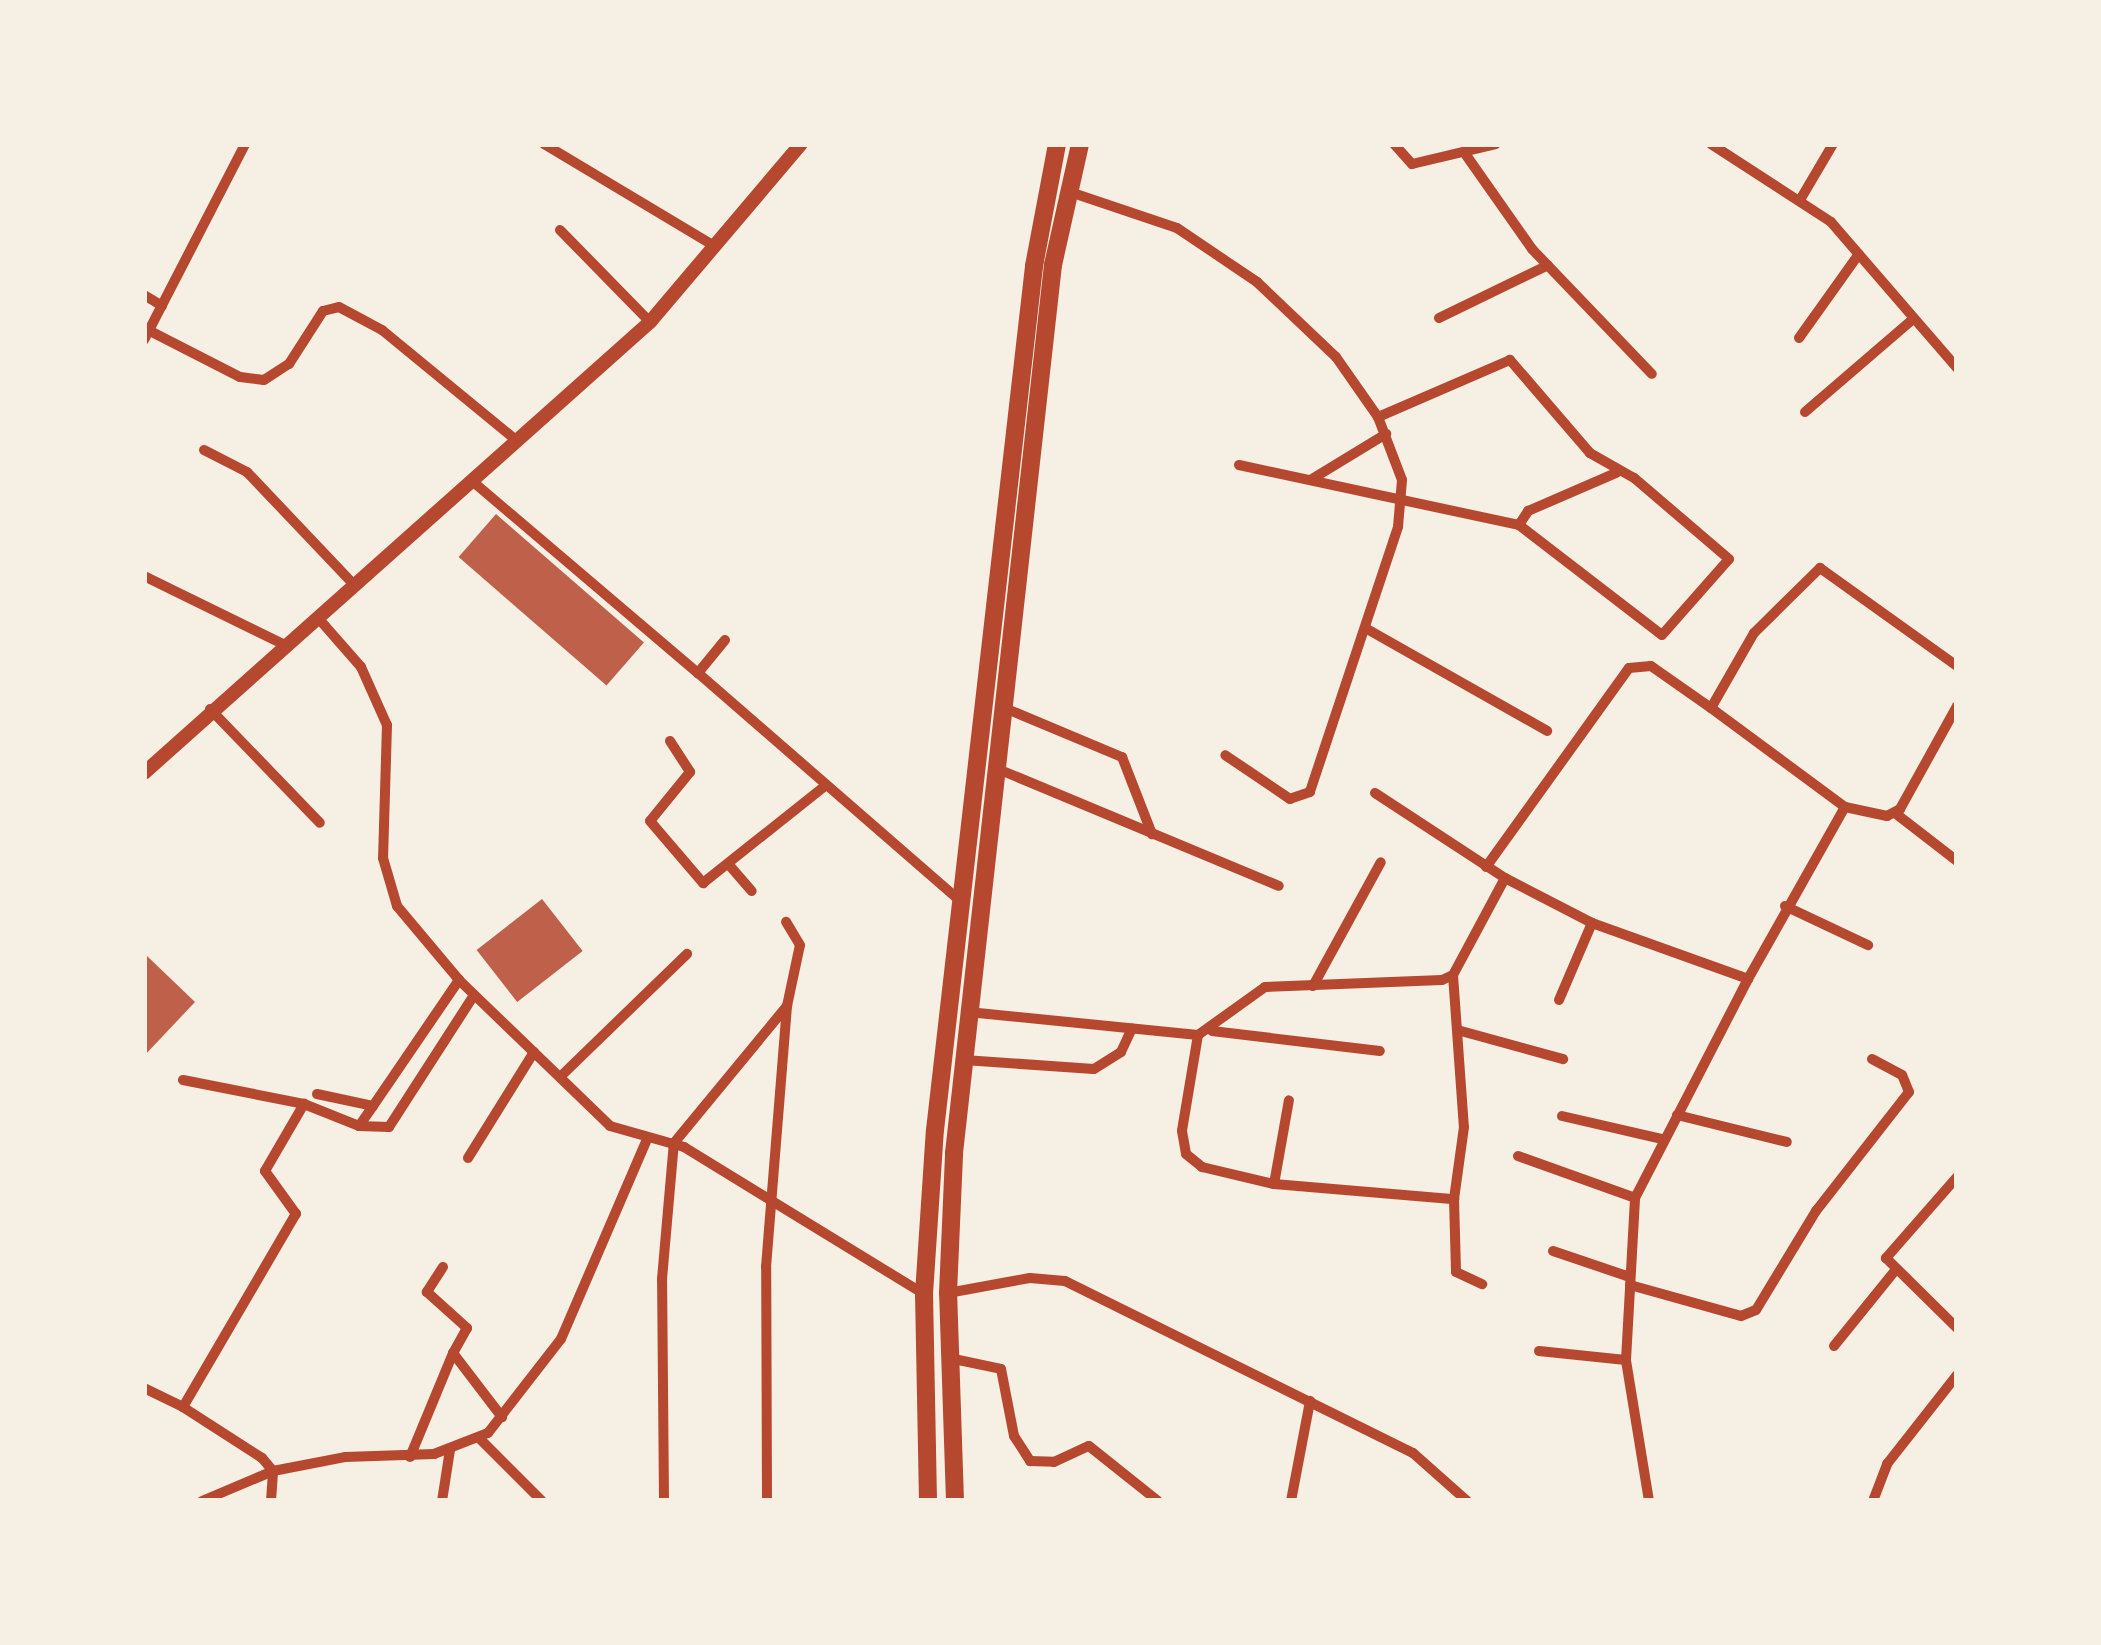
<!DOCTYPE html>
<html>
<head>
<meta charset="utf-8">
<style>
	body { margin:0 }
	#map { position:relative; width:2101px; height:1645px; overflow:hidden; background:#f6efe4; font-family:"Space Grotesk",sans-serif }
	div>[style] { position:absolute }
	.building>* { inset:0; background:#bf614a; transform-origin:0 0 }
	.minor>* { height:10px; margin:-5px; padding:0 5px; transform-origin:5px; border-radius:5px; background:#b5482f }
	.tertiary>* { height:14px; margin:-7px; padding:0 7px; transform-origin:7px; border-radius:7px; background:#b5482f }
	.trunk>* { height:18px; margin:-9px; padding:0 9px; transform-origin:9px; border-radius:9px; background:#b5482f }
	span { translate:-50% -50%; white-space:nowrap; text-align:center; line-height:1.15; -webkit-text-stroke:9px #f6efe4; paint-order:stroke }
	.frame { position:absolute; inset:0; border:147px solid #f6efe4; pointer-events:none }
</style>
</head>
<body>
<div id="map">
	<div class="building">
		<i style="left:496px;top:514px;width:196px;height:57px;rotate:41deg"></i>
		<i style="left:542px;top:899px;width:66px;height:83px;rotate:52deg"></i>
		<i style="clip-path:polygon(147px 956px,195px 1002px,144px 1056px,144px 959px)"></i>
	</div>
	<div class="minor">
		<i style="left:544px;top:144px;width:200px;rotate:30.9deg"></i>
		<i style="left:1394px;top:144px;width:27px;rotate:48deg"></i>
		<i style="left:1412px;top:164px;width:86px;rotate:-13.4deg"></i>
		<i style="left:1711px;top:144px;width:143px;rotate:33deg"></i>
		<i style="left:1831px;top:222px;width:193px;rotate:49.2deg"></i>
		<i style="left:1466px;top:155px;width:115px;rotate:54.9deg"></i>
		<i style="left:1532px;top:249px;width:173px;rotate:46.2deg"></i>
		<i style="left:1067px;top:191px;width:116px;rotate:18.6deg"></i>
		<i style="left:1177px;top:228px;width:97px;rotate:34deg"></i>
		<i style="left:1257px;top:282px;width:109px;rotate:43.5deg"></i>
		<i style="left:1336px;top:357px;width:73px;rotate:55deg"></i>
		<i style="left:1378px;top:417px;width:67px;rotate:69.1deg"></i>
		<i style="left:1402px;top:480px;width:47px;rotate:94.9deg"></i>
		<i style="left:1398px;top:527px;width:279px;rotate:108.4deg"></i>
		<i style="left:1310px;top:792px;width:21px;rotate:161deg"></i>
		<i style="left:1290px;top:799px;width:78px;rotate:-145.9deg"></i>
		<i style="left:1800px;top:200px;width:65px;rotate:-59.5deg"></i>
		<i style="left:560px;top:230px;width:129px;rotate:45.6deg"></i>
		<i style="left:144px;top:295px;width:21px;rotate:31deg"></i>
		<i style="left:1439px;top:318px;width:121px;rotate:-25.9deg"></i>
		<i style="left:150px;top:331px;width:101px;rotate:27.1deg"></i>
		<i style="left:240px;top:377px;width:24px;rotate:7deg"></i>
		<i style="left:264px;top:380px;width:30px;rotate:-33deg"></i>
		<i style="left:289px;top:364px;width:63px;rotate:-57.3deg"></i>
		<i style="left:323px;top:311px;width:16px;rotate:-14deg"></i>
		<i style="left:339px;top:307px;width:49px;rotate:28.1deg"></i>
		<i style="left:382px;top:330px;width:175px;rotate:39.4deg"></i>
		<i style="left:1799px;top:338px;width:103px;rotate:-54.5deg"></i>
		<i style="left:144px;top:340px;width:220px;rotate:-62.7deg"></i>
		<i style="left:1805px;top:412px;width:143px;rotate:-40.7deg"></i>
		<i style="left:204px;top:450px;width:48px;rotate:27.1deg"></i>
		<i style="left:247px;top:472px;width:157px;rotate:46.5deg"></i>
		<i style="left:1239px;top:465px;width:286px;rotate:12.1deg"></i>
		<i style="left:1519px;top:525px;width:180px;rotate:37.6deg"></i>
		<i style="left:1662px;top:635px;width:101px;rotate:-48.6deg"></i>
		<i style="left:1729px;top:559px;width:125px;rotate:-139.5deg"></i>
		<i style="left:1634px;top:478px;width:51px;rotate:-150.4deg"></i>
		<i style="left:1590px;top:453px;width:123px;rotate:-130.7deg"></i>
		<i style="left:1510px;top:360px;width:144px;rotate:156.6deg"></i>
		<i style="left:1312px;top:479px;width:87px;rotate:-31.3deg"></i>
		<i style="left:471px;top:480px;width:298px;rotate:40.4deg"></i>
		<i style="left:1519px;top:525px;width:17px;rotate:-57deg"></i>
		<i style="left:1528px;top:511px;width:96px;rotate:-23.4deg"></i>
		<i style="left:144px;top:576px;width:157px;rotate:26.1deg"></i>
		<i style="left:319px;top:619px;width:64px;rotate:48.8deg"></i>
		<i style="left:361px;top:667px;width:64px;rotate:65.9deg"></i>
		<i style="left:387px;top:725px;width:133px;rotate:91.7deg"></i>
		<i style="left:383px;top:858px;width:50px;rotate:73.7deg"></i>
		<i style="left:397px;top:906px;width:97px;rotate:50deg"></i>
		<i style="left:459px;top:980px;width:210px;rotate:44deg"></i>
		<i style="left:610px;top:1126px;width:77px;rotate:15.8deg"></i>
		<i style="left:684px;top:1147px;width:281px;rotate:31.5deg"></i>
		<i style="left:1367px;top:629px;width:207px;rotate:29.5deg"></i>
		<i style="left:725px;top:640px;width:43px;rotate:129.3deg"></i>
		<i style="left:698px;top:673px;width:349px;rotate:41deg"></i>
		<i style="left:1711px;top:708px;width:167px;rotate:36.5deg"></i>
		<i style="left:210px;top:709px;width:158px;rotate:46deg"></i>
		<i style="left:1007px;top:709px;width:125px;rotate:22.7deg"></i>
		<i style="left:1122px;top:757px;width:83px;rotate:68.7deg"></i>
		<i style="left:670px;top:741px;width:37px;rotate:57deg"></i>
		<i style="left:690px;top:772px;width:63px;rotate:129.2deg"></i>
		<i style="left:650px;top:821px;width:82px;rotate:49.5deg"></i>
		<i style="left:703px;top:883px;width:156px;rotate:-38.5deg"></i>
		<i style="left:998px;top:769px;width:304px;rotate:22.6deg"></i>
		<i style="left:1375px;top:793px;width:155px;rotate:33.2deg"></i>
		<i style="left:1895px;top:813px;width:78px;rotate:37.7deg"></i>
		<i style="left:730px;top:866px;width:33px;rotate:49deg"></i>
		<i style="left:1486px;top:867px;width:245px;rotate:-54.3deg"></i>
		<i style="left:1629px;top:668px;width:22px;rotate:-5deg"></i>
		<i style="left:1651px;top:666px;width:73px;rotate:35deg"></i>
		<i style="left:1711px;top:708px;width:86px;rotate:-60.2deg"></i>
		<i style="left:1754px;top:633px;width:93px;rotate:-44.6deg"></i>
		<i style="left:1820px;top:568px;width:168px;rotate:35.6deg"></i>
		<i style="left:1785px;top:906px;width:92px;rotate:25.2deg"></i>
		<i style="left:1453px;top:975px;width:152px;rotate:85.9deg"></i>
		<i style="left:1464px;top:1127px;width:73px;rotate:97.9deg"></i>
		<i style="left:1313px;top:986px;width:141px;rotate:-61.3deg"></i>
		<i style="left:1559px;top:1000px;width:84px;rotate:-66.8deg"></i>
		<i style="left:968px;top:1012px;width:231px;rotate:5.7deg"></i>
		<i style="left:1198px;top:1035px;width:82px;rotate:-35.6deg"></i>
		<i style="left:1265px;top:987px;width:177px;rotate:-2.3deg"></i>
		<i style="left:1442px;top:980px;width:12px;rotate:-24deg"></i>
		<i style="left:1453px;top:975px;width:110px;rotate:-61.8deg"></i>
		<i style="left:1505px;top:878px;width:98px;rotate:27.3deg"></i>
		<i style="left:1592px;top:923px;width:166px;rotate:19.7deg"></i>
		<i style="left:1748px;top:979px;width:197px;rotate:-60.6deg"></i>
		<i style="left:1845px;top:807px;width:43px;rotate:12.1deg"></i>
		<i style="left:1887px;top:816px;width:15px;rotate:-28deg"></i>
		<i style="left:1900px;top:809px;width:118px;rotate:-61deg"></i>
		<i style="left:1212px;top:1031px;width:169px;rotate:6.8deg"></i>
		<i style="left:1461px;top:1031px;width:106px;rotate:15.4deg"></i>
		<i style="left:1198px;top:1035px;width:97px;rotate:99.5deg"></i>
		<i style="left:1182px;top:1131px;width:23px;rotate:80deg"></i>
		<i style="left:1186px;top:1154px;width:21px;rotate:39deg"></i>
		<i style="left:1202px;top:1167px;width:74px;rotate:13.3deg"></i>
		<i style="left:1274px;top:1184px;width:181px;rotate:4.8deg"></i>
		<i style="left:1454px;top:1199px;width:73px;rotate:88.4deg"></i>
		<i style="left:1456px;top:1272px;width:29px;rotate:25deg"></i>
		<i style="left:964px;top:1060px;width:130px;rotate:4deg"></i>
		<i style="left:1094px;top:1069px;width:32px;rotate:-32deg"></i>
		<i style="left:1121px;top:1052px;width:26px;rotate:-65deg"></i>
		<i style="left:560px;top:1077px;width:177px;rotate:-44.1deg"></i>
		<i style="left:183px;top:1080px;width:123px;rotate:11.2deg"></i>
		<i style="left:304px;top:1104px;width:59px;rotate:21.8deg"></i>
		<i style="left:359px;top:1126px;width:24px;rotate:-55deg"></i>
		<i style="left:317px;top:1094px;width:57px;rotate:12.1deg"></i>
		<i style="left:373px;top:1106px;width:153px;rotate:-55.7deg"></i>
		<i style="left:1677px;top:1115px;width:113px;rotate:13.8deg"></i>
		<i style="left:1562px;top:1116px;width:103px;rotate:13deg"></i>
		<i style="left:359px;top:1126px;width:30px;rotate:2deg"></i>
		<i style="left:389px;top:1127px;width:157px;rotate:-57.2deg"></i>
		<i style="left:1518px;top:1156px;width:124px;rotate:19.7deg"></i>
		<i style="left:468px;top:1158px;width:125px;rotate:-58.1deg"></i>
		<i style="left:1957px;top:1177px;width:108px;rotate:131.2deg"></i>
		<i style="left:1886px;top:1258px;width:100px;rotate:44.6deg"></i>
		<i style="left:1274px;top:1184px;width:85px;rotate:-79.9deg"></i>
		<i style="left:1553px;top:1251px;width:81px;rotate:18.7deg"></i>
		<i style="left:443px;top:1267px;width:30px;rotate:123deg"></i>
		<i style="left:427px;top:1292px;width:54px;rotate:42deg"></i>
		<i style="left:467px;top:1328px;width:29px;rotate:119deg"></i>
		<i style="left:453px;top:1353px;width:81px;rotate:52.6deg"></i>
		<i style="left:1630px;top:1285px;width:115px;rotate:15.6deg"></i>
		<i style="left:1741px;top:1316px;width:16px;rotate:-22deg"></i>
		<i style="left:1756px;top:1310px;width:116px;rotate:-58.8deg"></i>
		<i style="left:1816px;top:1211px;width:151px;rotate:-52deg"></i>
		<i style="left:1909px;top:1092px;width:18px;rotate:-112deg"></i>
		<i style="left:1902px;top:1075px;width:34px;rotate:-152deg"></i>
		<i style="left:948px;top:1293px;width:83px;rotate:-10.4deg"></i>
		<i style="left:1030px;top:1278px;width:35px;rotate:5deg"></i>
		<i style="left:1065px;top:1281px;width:388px;rotate:26.3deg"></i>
		<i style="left:1413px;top:1453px;width:72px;rotate:41.6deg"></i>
		<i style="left:1834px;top:1346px;width:95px;rotate:-51deg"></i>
		<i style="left:1539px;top:1351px;width:87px;rotate:5.9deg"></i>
		<i style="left:949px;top:1358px;width:53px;rotate:11.9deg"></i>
		<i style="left:1001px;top:1369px;width:68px;rotate:79deg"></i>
		<i style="left:1014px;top:1436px;width:30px;rotate:57deg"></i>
		<i style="left:1030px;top:1461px;width:24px;rotate:2deg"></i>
		<i style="left:1054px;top:1462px;width:38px;rotate:-25deg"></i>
		<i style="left:1089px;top:1446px;width:88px;rotate:38.6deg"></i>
		<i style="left:144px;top:1388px;width:43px;rotate:26deg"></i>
		<i style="left:480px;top:1439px;width:88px;rotate:45deg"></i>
		<i style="left:410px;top:1457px;width:113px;rotate:-67.5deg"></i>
		<i style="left:202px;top:1501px;width:77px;rotate:-22.9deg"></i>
		<i style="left:273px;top:1471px;width:73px;rotate:-11deg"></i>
		<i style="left:345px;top:1457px;width:89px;rotate:-1.9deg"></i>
		<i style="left:434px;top:1454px;width:58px;rotate:-21.3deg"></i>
		<i style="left:488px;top:1433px;width:119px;rotate:-52.2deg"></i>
		<i style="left:561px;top:1339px;width:215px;rotate:-66.7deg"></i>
		<i style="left:271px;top:1501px;width:30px;rotate:-86deg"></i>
		<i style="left:273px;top:1471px;width:17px;rotate:-130deg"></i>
		<i style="left:262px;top:1458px;width:94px;rotate:-147.2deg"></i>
		<i style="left:183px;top:1407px;width:224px;rotate:-59.7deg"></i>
		<i style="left:296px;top:1214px;width:53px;rotate:-125.8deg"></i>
		<i style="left:265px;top:1171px;width:78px;rotate:-59.8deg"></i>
		<i style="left:442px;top:1501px;width:52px;rotate:-81.1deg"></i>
		<i style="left:664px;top:1501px;width:222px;rotate:-90.5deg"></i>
		<i style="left:662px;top:1279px;width:137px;rotate:-85deg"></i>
		<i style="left:674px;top:1143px;width:178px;rotate:-50.5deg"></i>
		<i style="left:767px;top:1501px;width:234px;rotate:-90.2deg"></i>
		<i style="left:766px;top:1267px;width:262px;rotate:-85.4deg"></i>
		<i style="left:787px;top:1006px;width:62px;rotate:-78deg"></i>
		<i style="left:800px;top:945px;width:27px;rotate:-121deg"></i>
		<i style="left:1291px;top:1501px;width:102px;rotate:-79.2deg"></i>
		<i style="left:1649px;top:1501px;width:143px;rotate:-99.3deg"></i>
		<i style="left:1626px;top:1360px;width:162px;rotate:-86.8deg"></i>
		<i style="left:1635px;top:1198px;width:246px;rotate:-62.7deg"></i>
		<i style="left:1873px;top:1501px;width:40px;rotate:-69deg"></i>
		<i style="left:1887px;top:1464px;width:113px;rotate:-51.8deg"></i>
	</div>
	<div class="tertiary">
		<i style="left:144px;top:773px;width:678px;rotate:-41.71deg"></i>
		<i style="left:650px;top:322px;width:233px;rotate:-49.7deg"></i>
	</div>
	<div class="trunk">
		<i style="left:928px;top:1501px;width:207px;rotate:-91.1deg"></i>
		<i style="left:924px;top:1294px;width:164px;rotate:-86.2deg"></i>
		<i style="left:935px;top:1130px;width:870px;rotate:-83.46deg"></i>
		<i style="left:1034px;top:266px;width:124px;rotate:-79.3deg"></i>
		<i style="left:955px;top:1501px;width:208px;rotate:-91.9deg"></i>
		<i style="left:948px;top:1293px;width:140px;rotate:-87.5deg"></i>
		<i style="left:954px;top:1153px;width:894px;rotate:-83.64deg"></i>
		<i style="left:1053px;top:265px;width:124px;rotate:-77.4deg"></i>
	</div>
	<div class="frame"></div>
</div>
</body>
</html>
